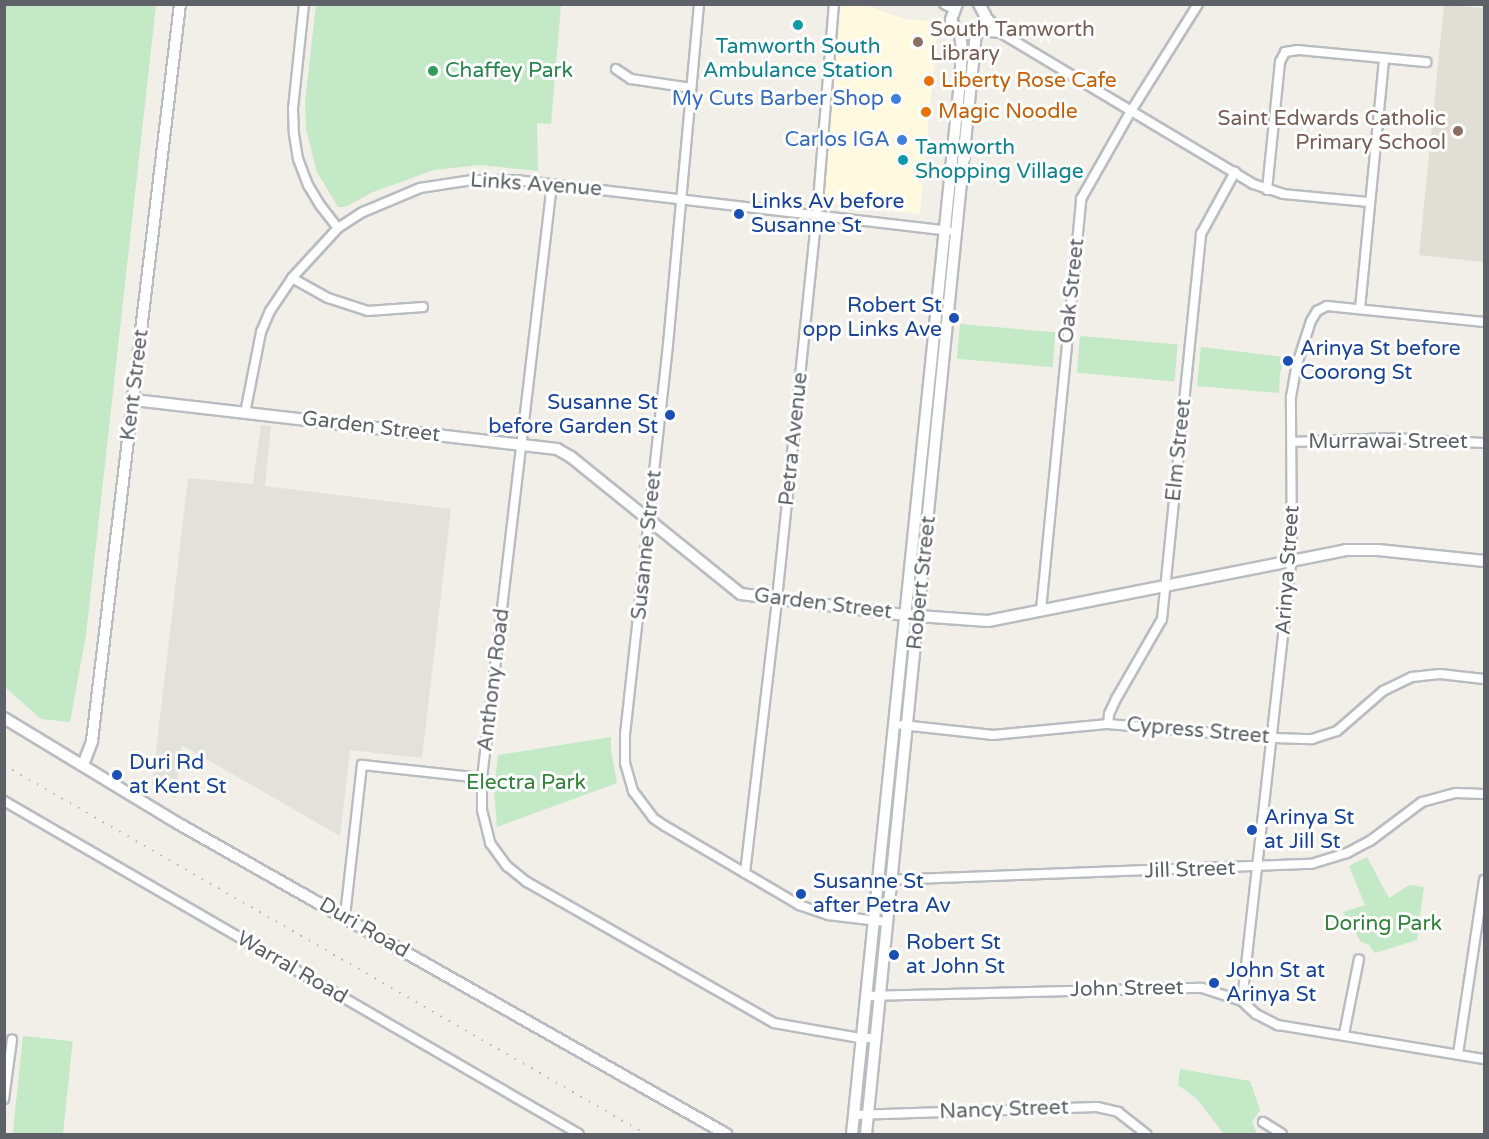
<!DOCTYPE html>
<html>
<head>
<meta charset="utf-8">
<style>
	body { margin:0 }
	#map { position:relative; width:1489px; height:1139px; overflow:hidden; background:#f1efe7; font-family:"Varela Round",sans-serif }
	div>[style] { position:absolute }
	.commercial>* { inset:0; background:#fff9df }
	.industrial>* { inset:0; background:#e2e1db }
	.education>* { inset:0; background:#e1dfd5 }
	.green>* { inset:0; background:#c4e9c6; transform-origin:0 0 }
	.roads { filter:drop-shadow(2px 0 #b9bcc1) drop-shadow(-2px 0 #b9bcc1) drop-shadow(0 2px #b9bcc1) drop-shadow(0 -2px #b9bcc1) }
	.street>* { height:8px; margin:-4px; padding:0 4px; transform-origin:4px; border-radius:4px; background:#fff }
	.secondary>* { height:10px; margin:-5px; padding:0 5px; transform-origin:5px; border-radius:5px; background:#fff }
	.rail>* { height:2px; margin-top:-1px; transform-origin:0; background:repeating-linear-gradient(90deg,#b6b6b8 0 1.5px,transparent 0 9.5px) }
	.dots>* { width:16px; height:16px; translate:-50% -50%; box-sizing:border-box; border:3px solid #fff; border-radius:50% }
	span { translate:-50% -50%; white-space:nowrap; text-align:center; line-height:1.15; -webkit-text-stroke:6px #fff; paint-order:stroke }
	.education-label { font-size:21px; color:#785e54 }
	.left { translate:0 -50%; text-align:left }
	.right { translate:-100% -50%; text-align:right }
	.culture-label { font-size:21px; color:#0d838f }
	.leisure-label { font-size:21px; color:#27864d }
	.food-label { font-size:21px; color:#c56008 }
	.shop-label { font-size:21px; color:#366cbe }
	.street-label { font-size:21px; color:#5e6268 }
	.transit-label { font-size:21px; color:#164399 }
	.park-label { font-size:21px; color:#32823b }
	.frame { position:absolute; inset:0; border:6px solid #5e6268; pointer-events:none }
</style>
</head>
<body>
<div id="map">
	<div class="commercial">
		<i style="clip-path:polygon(841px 5px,865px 5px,905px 19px,938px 22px,920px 214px,822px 203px)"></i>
	</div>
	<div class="industrial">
		<i style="clip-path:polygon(261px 425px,271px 426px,265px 486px,451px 509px,422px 758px,350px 750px,340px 836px,182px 745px,175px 798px,152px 786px,188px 478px,253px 484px)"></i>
	</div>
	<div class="education">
		<i style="clip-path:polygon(1444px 5px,1484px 8px,1484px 262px,1419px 255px)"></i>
	</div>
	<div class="green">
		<i style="clip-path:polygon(5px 4px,156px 5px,86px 635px,70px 722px,41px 719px,5px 687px)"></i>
		<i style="clip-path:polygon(316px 5px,561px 5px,551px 124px,537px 123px,538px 171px,480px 165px,434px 170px,373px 192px,345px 207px,338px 207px,317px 172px,306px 129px,305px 102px)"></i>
		<i style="left:960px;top:324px;width:96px;height:35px;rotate:5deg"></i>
		<i style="left:1080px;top:336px;width:98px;height:37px;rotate:5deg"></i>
		<i style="clip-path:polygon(1201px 347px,1285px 357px,1280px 374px,1279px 393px,1197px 386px)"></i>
		<i style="clip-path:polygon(611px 737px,611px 750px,617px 783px,497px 827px,494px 790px,498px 755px)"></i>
		<i style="clip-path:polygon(1367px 857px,1389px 898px,1409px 885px,1424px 887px,1417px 940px,1375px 953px,1369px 945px,1361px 942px,1343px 912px,1365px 905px,1349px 866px)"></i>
		<i style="left:23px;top:1036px;width:50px;height:99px;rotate:6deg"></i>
		<i style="clip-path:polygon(1180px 1069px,1250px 1081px,1260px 1110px,1252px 1122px,1257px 1134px,1224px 1134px,1196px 1098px,1178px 1085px)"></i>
	</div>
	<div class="roads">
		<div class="street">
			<i style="left:304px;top:4px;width:106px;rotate:96deg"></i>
			<i style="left:293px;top:109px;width:25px;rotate:88deg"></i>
			<i style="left:294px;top:134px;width:25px;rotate:81deg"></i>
			<i style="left:298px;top:159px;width:28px;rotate:69deg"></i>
			<i style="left:308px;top:185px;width:23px;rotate:59deg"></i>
			<i style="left:320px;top:205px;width:29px;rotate:52deg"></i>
			<i style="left:699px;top:4px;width:342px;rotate:95.2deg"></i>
			<i style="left:668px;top:345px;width:391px;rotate:96.3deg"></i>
			<i style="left:625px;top:734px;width:29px;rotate:90deg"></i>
			<i style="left:625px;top:763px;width:29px;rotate:74deg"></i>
			<i style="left:633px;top:791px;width:34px;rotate:53deg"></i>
			<i style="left:653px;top:818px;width:14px;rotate:34deg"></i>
			<i style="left:665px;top:826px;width:156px;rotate:30.5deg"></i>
			<i style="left:799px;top:905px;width:31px;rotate:19deg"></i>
			<i style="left:828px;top:915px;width:59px;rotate:6.8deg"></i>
			<i style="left:944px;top:4px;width:10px;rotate:29deg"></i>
			<i style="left:985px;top:15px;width:24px;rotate:48deg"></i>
			<i style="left:1001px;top:33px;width:294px;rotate:30.9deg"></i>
			<i style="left:1253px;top:184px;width:32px;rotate:18deg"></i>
			<i style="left:1283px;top:194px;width:87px;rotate:5.3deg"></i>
			<i style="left:978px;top:31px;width:23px;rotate:5deg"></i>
			<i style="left:616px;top:69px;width:18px;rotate:34deg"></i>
			<i style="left:631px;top:79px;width:61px;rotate:8.5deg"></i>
			<i style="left:552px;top:184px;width:598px;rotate:96.72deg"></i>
			<i style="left:482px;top:778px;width:32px;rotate:90deg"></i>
			<i style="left:482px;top:810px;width:34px;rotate:76deg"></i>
			<i style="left:490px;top:843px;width:29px;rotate:54deg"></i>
			<i style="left:507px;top:866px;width:26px;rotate:39deg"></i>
			<i style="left:527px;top:882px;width:284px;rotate:29.7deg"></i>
			<i style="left:774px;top:1023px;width:87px;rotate:9.9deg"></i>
			<i style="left:860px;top:1038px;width:16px"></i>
			<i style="left:1267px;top:190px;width:129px;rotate:-84.2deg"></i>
			<i style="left:1280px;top:62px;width:11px;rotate:-63deg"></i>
			<i style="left:1285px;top:52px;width:13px;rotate:-9deg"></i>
			<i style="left:1298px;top:50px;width:129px;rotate:5.4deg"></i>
			<i style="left:292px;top:278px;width:41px;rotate:29.1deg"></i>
			<i style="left:328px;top:298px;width:42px;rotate:18deg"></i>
			<i style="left:368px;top:311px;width:55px;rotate:-4.2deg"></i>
			<i style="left:1360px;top:309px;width:252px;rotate:-84.5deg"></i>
			<i style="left:245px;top:413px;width:83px;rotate:-78.8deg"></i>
			<i style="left:261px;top:332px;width:23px;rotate:-67deg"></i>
			<i style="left:270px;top:311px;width:40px;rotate:-56deg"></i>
			<i style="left:292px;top:278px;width:68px;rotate:-47.4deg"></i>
			<i style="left:338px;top:228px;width:30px;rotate:-33deg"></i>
			<i style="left:363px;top:212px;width:62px;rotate:-22.8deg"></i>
			<i style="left:420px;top:188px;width:53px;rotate:-8.7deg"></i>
			<i style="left:472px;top:180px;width:44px"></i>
			<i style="left:516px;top:180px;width:435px;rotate:6.7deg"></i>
			<i style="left:1292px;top:442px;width:99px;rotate:-2.3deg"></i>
			<i style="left:1391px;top:438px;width:93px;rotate:3.1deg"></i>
			<i style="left:1041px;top:610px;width:413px;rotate:-84.4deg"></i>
			<i style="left:1081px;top:199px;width:101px;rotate:-60.4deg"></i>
			<i style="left:1131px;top:111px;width:126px;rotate:-57.9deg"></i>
			<i style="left:1108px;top:724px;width:10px;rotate:-84deg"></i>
			<i style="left:1109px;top:714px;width:17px;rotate:-65deg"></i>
			<i style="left:1116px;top:699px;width:92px;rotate:-60.1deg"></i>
			<i style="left:1162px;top:619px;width:387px;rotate:-84.2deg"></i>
			<i style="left:1201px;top:234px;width:71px;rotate:-61.3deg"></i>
			<i style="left:902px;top:725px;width:92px;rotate:6.3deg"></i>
			<i style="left:993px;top:735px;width:116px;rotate:-5.5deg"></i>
			<i style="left:1108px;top:724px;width:167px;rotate:4.8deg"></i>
			<i style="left:1274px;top:738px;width:38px;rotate:2deg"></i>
			<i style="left:1312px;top:739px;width:26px;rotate:-18deg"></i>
			<i style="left:1337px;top:731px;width:61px;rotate:-41deg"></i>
			<i style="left:1383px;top:691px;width:32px;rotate:-26deg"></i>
			<i style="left:1412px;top:677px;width:28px;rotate:-6deg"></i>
			<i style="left:1440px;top:674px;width:44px;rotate:6.5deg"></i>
			<i style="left:4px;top:801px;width:664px;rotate:30.08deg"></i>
			<i style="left:745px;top:873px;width:276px;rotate:-83.3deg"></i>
			<i style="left:777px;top:599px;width:387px;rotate:-84.1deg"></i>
			<i style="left:817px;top:214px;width:211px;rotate:-85.4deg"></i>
			<i style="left:887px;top:880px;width:424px;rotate:-2.2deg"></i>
			<i style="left:1311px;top:864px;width:38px;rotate:-17deg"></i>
			<i style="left:1347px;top:853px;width:26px;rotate:-28deg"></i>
			<i style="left:1370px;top:841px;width:65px;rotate:-36.9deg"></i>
			<i style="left:1422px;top:802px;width:35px;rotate:-15deg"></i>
			<i style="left:1456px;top:793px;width:28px;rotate:2deg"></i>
			<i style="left:345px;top:916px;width:152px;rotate:-83.6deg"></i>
			<i style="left:362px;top:765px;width:121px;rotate:6.2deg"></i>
			<i style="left:866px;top:996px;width:336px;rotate:-1.4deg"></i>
			<i style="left:1202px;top:988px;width:42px;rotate:18deg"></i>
			<i style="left:1242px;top:1001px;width:19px;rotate:43deg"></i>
			<i style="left:1256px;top:1014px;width:25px;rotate:27deg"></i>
			<i style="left:1278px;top:1025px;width:209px;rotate:9.4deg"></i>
			<i style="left:1242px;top:1001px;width:446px;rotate:-83.6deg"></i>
			<i style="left:1292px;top:558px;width:161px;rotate:-90.4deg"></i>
			<i style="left:1291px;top:397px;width:34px;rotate:-80deg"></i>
			<i style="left:1297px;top:364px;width:45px;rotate:-72deg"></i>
			<i style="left:1311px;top:321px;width:12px;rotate:-59deg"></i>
			<i style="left:1317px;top:311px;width:11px;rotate:-27deg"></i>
			<i style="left:1327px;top:306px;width:158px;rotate:5.8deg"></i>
			<i style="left:1344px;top:1034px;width:76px;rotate:-78.7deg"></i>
			<i style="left:1458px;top:1054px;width:176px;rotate:-81.5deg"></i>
			<i style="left:4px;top:1099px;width:60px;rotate:-82.3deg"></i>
			<i style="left:854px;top:1115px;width:243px;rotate:-1.9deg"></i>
			<i style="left:1097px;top:1107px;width:22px;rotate:13deg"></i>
			<i style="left:1118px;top:1112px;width:36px;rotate:38deg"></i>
			<i style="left:1263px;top:1122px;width:22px;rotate:32deg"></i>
		</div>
		<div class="secondary">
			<i style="left:957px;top:4px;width:17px;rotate:111deg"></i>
			<i style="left:951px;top:20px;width:11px;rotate:63deg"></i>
			<i style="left:956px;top:30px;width:11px;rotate:22deg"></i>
			<i style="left:966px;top:34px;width:10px;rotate:-11deg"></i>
			<i style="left:976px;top:32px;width:11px;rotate:-49deg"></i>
			<i style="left:983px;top:24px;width:9px;rotate:-77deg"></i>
			<i style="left:985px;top:15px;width:13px;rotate:-119deg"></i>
			<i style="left:134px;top:400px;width:426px;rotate:6.6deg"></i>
			<i style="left:557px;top:449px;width:16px;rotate:30deg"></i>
			<i style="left:571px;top:457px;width:218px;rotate:38.9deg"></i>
			<i style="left:741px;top:594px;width:164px;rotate:7.3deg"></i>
			<i style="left:904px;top:615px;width:84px;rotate:4.1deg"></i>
			<i style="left:988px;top:621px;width:365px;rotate:-11.2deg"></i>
			<i style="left:1346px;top:550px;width:32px"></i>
			<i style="left:1378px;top:550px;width:107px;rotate:5.9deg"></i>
			<i style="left:4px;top:718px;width:205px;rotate:31.2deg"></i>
			<i style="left:179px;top:824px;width:629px;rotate:29.54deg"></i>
			<i style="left:83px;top:765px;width:26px;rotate:-69deg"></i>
			<i style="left:92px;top:741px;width:742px;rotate:-83.19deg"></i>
			<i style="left:852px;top:1134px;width:1059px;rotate:-84.14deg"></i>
			<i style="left:960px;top:81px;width:31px;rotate:-86deg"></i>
			<i style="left:962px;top:50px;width:17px;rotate:-97deg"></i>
			<i style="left:866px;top:1134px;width:1107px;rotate:-84.3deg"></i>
		</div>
	</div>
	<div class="rail">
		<i style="left:4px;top:765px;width:740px;rotate:29.89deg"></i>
	</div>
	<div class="dots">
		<i style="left:798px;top:25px;background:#0f9aa8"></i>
		<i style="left:918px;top:42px;background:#8d6e63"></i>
		<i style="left:433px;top:71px;background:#2e9e5b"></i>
		<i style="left:929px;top:81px;background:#e8710a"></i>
		<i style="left:896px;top:99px;background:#3f7fe0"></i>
		<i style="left:926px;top:112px;background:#e8710a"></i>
		<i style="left:1458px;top:131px;background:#8d6e63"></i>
		<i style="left:902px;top:140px;background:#3f7fe0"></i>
		<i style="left:903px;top:160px;background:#0f9aa8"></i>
		<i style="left:739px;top:214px;background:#1a4fb4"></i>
		<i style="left:954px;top:318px;background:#1a4fb4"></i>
		<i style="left:1288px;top:361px;background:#1a4fb4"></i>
		<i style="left:670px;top:415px;background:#1a4fb4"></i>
		<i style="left:117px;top:775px;background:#1a4fb4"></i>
		<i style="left:1252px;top:830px;background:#1a4fb4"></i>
		<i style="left:801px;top:894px;background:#1a4fb4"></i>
		<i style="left:894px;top:955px;background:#1a4fb4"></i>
		<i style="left:1214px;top:983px;background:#1a4fb4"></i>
	</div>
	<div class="education-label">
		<span class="left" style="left:930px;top:42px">South Tamworth<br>Library</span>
		<span class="right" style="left:1446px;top:131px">Saint Edwards Catholic<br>Primary School</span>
	</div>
	<div class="culture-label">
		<span style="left:798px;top:59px">Tamworth South<br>Ambulance Station</span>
		<span class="left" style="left:915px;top:160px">Tamworth<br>Shopping Village</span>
	</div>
	<div class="leisure-label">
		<span class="left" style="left:445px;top:71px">Chaffey Park</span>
	</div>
	<div class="food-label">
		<span class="left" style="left:941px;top:81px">Liberty Rose Cafe</span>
		<span class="left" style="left:938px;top:112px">Magic Noodle</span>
	</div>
	<div class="shop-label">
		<span class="right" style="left:884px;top:99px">My Cuts Barber Shop</span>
		<span class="right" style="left:890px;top:140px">Carlos IGA</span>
	</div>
	<div class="street-label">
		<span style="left:536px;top:185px;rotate:4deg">Links Avenue</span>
		<span style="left:1072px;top:291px;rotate:-84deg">Oak Street</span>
		<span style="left:135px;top:385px;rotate:-83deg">Kent Street</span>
		<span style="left:371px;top:427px;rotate:7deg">Garden Street</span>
		<span style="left:794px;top:439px;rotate:-84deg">Petra Avenue</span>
		<span style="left:1388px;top:442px">Murrawai Street</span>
		<span style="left:1179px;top:450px;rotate:-84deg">Elm Street</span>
		<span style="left:647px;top:545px;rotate:-84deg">Susanne Street</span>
		<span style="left:1288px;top:570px;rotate:-86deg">Arinya Street</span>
		<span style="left:922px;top:583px;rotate:-84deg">Robert Street</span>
		<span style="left:823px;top:604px;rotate:7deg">Garden Street</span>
		<span style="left:494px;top:680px;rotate:-83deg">Anthony Road</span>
		<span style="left:1198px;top:731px;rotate:5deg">Cypress Street</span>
		<span style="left:1190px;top:870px;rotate:-2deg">Jill Street</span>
		<span style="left:364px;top:928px;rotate:30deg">Duri Road</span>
		<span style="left:292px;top:968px;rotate:30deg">Warral Road</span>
		<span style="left:1127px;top:989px;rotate:-1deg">John Street</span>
		<span style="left:1004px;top:1110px;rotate:-2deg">Nancy Street</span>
	</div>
	<div class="transit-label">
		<span class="left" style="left:751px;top:214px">Links Av before<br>Susanne St</span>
		<span class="right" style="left:942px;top:318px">Robert St<br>opp Links Ave</span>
		<span class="left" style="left:1300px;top:361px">Arinya St before<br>Coorong St</span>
		<span class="right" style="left:658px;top:415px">Susanne St<br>before Garden St</span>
		<span class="left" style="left:129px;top:775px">Duri Rd<br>at Kent St</span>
		<span class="left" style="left:1264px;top:830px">Arinya St<br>at Jill St</span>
		<span class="left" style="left:813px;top:894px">Susanne St<br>after Petra Av</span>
		<span class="left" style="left:906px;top:955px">Robert St<br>at John St</span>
		<span class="left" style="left:1226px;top:983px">John St at<br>Arinya St</span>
	</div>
	<div class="park-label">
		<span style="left:526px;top:783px">Electra Park</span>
		<span style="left:1383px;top:924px">Doring Park</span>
	</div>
	<div class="frame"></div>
</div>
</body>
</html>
